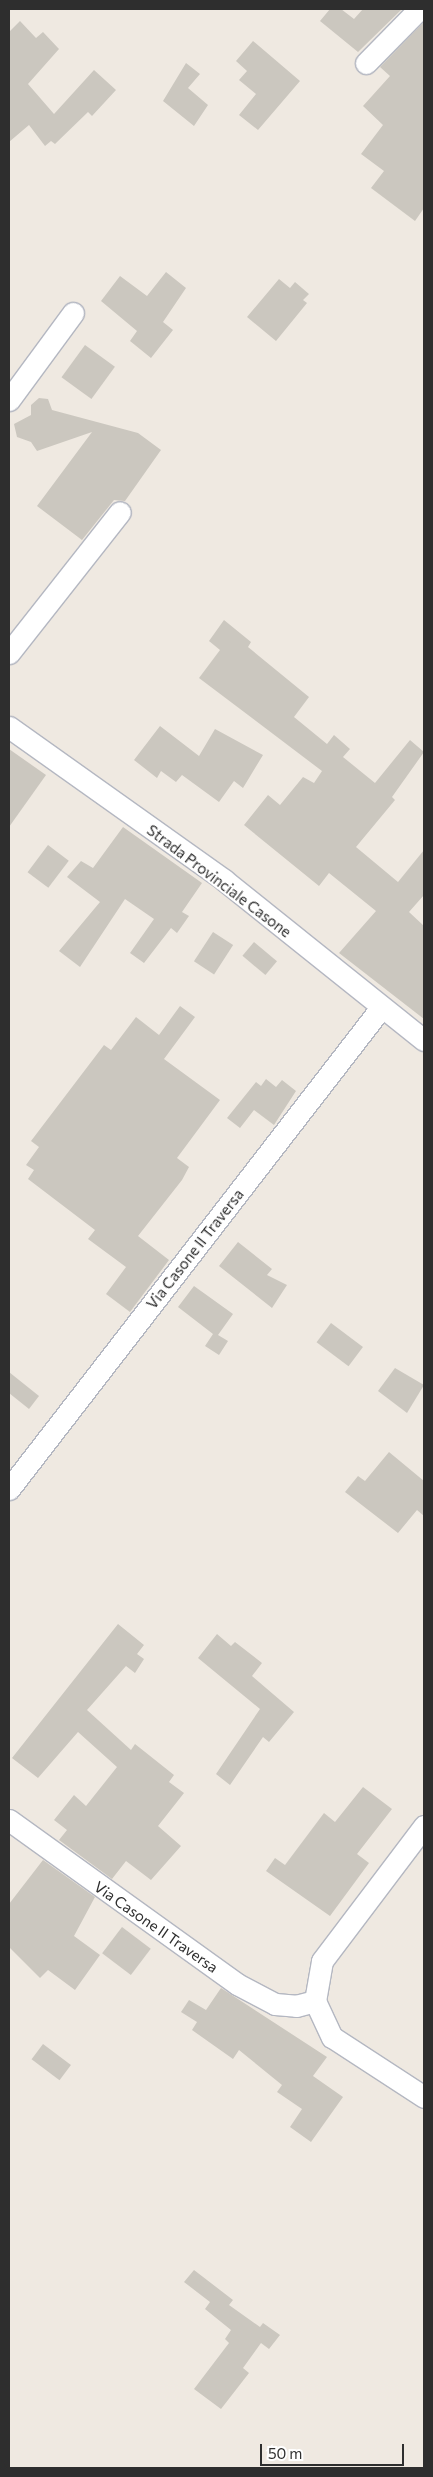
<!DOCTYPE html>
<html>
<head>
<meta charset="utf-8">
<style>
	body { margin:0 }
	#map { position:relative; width:433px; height:2477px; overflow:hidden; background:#efe9e1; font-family:Commissioner,sans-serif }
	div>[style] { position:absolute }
	.building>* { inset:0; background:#cbc7bf; transform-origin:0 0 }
	.roads { filter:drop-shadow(1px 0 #b4b7c1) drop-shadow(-1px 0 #b4b7c1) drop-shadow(0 1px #b4b7c1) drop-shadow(0 -1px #b4b7c1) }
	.minor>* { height:21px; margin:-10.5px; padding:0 10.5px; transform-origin:10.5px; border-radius:10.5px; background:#fff }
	span { translate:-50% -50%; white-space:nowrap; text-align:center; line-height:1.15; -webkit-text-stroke:4px #fff; paint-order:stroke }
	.street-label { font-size:15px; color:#2e2e2e }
	.frame { position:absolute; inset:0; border:10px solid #2e2e2e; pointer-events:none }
	.scale { position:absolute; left:260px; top:2444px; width:144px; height:22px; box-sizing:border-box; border:2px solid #2e2e2e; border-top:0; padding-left:6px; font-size:15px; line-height:18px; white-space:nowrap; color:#2e2e2e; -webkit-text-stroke:4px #fff; paint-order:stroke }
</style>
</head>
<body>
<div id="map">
	<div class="building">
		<i style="clip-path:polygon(330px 9px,341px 9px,354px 19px,363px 9px,402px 9px,358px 52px,320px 21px)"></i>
		<i style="clip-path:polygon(20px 21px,36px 38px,43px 32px,59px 49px,28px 84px,54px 114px,94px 70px,116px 90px,92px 116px,88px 112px,55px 144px,51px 141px,45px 146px,29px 125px,9px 142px,9px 32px)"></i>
		<i style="clip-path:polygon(423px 23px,424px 208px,415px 221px,371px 188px,384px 171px,361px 154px,383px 125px,363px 106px,390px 76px,380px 67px)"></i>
		<i style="clip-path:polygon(253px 41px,300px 81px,258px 130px,239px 115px,256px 94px,239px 80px,247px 71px,236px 61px)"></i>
		<i style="clip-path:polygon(186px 63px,200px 74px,188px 88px,208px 105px,194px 126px,163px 101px)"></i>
		<i style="clip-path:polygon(166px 272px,186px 288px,163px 322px,173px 330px,151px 358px,130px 341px,137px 331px,101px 301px,120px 276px,147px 296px)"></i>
		<i style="clip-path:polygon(279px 279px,290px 288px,295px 282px,309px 294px,303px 300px,307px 303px,276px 341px,247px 317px)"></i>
		<i style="left:85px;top:345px;width:37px;height:40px;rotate:36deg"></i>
		<i style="clip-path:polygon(39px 398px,48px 399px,52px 410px,138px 433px,161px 450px,125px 501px,114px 500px,82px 540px,37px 506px,92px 432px,37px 451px,31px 442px,17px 437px,14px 424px,31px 415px,31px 405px)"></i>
		<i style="clip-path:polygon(224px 620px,251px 642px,248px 647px,309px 697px,294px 717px,327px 744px,334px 735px,350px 749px,343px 757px,375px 783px,410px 740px,424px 752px,392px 797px,395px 800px,356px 847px,398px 882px,424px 850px,424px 895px,409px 912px,424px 926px,424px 1019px,339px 953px,376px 911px,329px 873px,319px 886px,244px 825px,268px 795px,280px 805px,303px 777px,314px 783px,322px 771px,199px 678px,220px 650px,209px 641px)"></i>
		<i style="clip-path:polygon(160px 726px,199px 756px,215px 729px,263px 755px,243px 788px,234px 781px,219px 802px,182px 775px,176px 782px,161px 771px,157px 778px,134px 760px)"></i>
		<i style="clip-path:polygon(9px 749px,46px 775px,9px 827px)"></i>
		<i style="clip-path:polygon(123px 827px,202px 883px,182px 912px,189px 916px,177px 933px,171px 928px,144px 963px,130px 953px,154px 919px,125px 899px,80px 967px,59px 951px,100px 902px,67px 877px,81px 861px,93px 868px)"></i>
		<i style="left:48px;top:845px;width:26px;height:34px;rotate:37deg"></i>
		<i style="left:213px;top:932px;width:24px;height:35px;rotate:33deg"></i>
		<i style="left:254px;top:942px;width:30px;height:18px;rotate:40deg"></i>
		<i style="clip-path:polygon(180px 1006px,195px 1017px,164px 1059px,220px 1100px,177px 1158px,189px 1167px,182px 1180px,138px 1236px,169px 1260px,130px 1312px,106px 1294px,126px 1267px,88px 1239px,95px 1230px,28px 1179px,34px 1170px,26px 1165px,39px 1147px,31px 1141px,104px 1045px,111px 1050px,136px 1017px,159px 1035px)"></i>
		<i style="clip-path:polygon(266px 1079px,276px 1087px,282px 1080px,296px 1091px,274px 1125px,254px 1110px,240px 1128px,227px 1118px,256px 1082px,261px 1086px)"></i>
		<i style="clip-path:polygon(238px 1242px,272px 1269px,267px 1275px,287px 1285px,272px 1308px,219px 1266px)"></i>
		<i style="clip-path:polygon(194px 1286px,233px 1314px,218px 1335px,228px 1341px,219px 1355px,205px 1346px,213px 1334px,178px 1307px)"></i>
		<i style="left:331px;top:1323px;width:40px;height:24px;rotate:37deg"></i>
		<i style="clip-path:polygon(395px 1368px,424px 1385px,407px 1413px,378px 1391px)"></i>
		<i style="clip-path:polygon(9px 1372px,39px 1396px,29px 1409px,9px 1393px)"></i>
		<i style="clip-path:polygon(389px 1452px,424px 1481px,424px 1516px,417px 1510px,398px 1533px,345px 1492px,358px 1476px,365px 1481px)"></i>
		<i style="clip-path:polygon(118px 1624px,144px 1645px,137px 1654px,144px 1659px,135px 1673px,126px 1666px,87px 1710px,131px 1750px,135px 1744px,174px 1775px,169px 1782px,184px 1793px,158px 1826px,181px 1846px,151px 1880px,126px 1861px,112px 1879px,59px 1840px,67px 1830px,54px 1820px,74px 1795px,86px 1806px,117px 1767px,78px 1732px,38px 1778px,12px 1758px)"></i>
		<i style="clip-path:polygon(217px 1634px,231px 1646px,235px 1642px,262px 1663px,252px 1676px,294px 1712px,269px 1742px,263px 1737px,230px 1785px,216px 1774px,260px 1709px,198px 1658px)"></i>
		<i style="clip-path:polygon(363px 1787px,392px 1809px,357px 1854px,369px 1863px,330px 1916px,266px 1871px,275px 1858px,285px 1865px,324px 1813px,335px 1822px)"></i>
		<i style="clip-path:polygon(43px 1860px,95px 1897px,74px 1936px,100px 1955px,75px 1990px,48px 1970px,40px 1978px,9px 1947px,9px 1904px)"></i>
		<i style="left:122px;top:1927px;width:36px;height:33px;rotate:37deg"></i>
		<i style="clip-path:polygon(221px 1988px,327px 2057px,313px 2076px,343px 2097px,311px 2142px,290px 2127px,302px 2109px,277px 2092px,282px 2085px,239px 2050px,233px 2059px,192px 2030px,197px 2022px,181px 2012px,189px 2000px,206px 2010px)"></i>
		<i style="left:43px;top:2044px;width:35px;height:19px;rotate:37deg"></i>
		<i style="clip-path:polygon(194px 2270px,233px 2300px,229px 2305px,260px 2327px,263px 2323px,280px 2335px,269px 2349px,261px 2343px,243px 2368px,249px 2373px,221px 2409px,194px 2389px,229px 2343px,225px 2339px,231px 2330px,205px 2309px,210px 2302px,184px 2282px)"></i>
	</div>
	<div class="roads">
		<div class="minor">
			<i style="left:366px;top:63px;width:76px;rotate:-45.5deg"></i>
			<i style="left:9px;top:400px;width:108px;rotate:-53.7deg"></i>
			<i style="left:9px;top:653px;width:179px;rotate:-51.8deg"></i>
			<i style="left:9px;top:727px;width:264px;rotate:35.4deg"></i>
			<i style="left:224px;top:880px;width:256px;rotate:38.7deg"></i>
			<i style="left:9px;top:1489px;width:607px;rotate:-52.3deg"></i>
			<i style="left:9px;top:1820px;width:281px;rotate:35.7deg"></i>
			<i style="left:237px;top:1984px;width:43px;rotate:27.8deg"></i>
			<i style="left:275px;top:2004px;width:21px;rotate:5deg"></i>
			<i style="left:296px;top:2006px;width:20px;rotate:-15deg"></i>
			<i style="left:424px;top:1826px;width:169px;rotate:127.1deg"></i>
			<i style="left:322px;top:1961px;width:41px;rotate:99.9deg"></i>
			<i style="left:315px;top:2001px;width:40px;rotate:65deg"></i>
			<i style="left:332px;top:2037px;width:110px;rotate:33.1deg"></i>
		</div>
	</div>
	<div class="street-label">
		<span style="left:219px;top:881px;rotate:37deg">Strada Provinciale Casone</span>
		<span style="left:195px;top:1249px;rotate:-52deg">Via Casone II Traversa</span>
		<span style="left:156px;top:1927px;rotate:35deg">Via Casone II Traversa</span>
	</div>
	<div class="frame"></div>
	<div class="scale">50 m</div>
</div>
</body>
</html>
